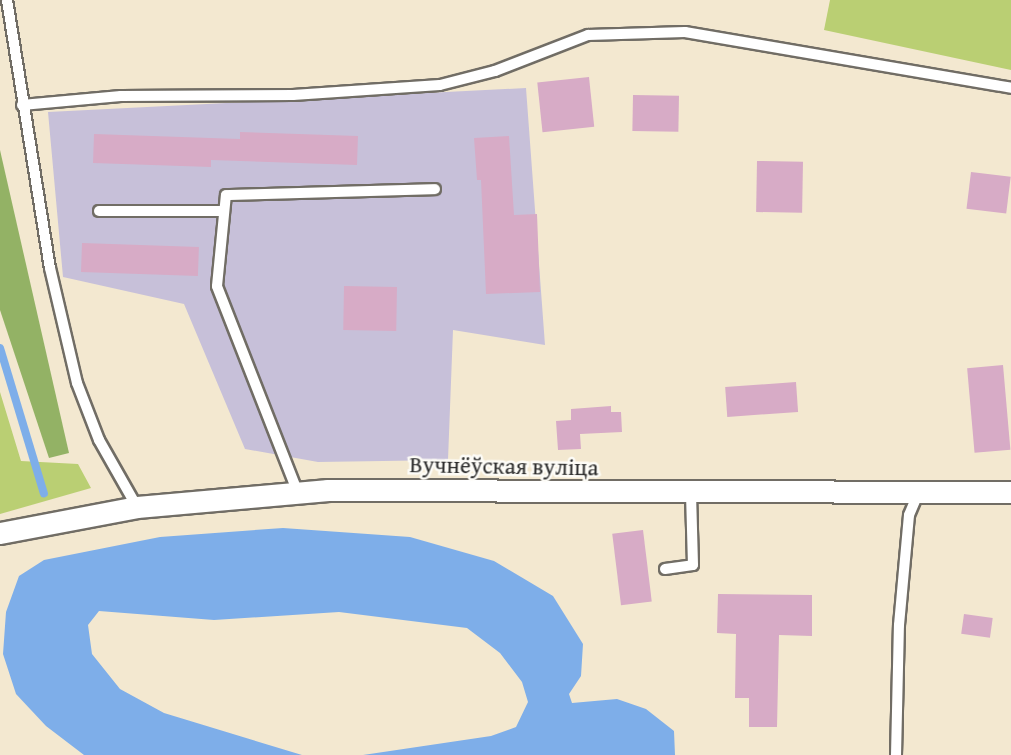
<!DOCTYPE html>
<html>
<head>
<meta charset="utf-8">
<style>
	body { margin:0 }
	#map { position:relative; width:1011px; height:755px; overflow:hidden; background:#f3e8d0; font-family:"Gentium Book Plus",serif }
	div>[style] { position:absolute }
	.industrial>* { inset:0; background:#c7c0d9 }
	.green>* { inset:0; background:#bacf73 }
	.forest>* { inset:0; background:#93b265 }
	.water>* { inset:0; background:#7eaee9 }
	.stream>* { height:8px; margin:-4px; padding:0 4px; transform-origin:4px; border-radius:4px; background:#7eaee9 }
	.building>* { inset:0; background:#d7abc6; transform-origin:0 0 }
	.roads { filter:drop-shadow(2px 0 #716d65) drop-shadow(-2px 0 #716d65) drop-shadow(0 2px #716d65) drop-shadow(0 -2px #716d65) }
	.service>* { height:10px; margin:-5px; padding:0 5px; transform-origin:5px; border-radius:5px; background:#fff }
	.minor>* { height:21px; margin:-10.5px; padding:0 10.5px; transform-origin:10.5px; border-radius:10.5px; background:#fff }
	span { translate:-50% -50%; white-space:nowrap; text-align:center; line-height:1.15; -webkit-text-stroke:5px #fdfcf7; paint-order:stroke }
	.street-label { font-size:23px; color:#2b2b2b }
</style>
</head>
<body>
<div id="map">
	<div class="industrial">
		<i style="clip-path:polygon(526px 88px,545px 345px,453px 330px,448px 460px,318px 462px,245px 449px,184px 304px,63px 277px,48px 112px)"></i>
	</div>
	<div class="green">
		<i style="clip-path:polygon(830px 0,1011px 0,1011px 70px,824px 30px)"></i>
		<i style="clip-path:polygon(0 392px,21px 461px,78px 464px,91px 488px,0 514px)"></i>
	</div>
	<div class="forest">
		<i style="clip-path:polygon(0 150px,69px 453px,49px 458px,0 310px)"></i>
	</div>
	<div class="water">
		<i style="clip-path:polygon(283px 528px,410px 537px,494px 561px,553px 596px,583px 644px,581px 676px,569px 694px,572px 703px,617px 699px,646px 709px,674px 731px,675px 755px,363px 755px,491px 736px,516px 727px,528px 702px,522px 682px,500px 653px,467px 628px,339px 612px,214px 620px,99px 611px,88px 625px,92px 654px,120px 689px,164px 713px,302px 755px,84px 755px,46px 726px,16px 694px,3px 654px,6px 612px,19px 576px,44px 560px,160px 537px)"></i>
	</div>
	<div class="stream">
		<i style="left:0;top:348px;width:152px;rotate:73.2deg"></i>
	</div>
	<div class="building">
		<i style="left:589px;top:77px;width:50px;height:52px;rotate:84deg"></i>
		<i style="left:633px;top:95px;width:46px;height:36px;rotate:1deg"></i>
		<i style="clip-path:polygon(240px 132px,358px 136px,357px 165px,211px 160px,211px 167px,93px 163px,94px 134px,240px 139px)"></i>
		<i style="clip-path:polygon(509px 136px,514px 215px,537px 214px,540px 292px,486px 294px,481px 180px,477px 180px,474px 138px)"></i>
		<i style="left:757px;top:161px;width:46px;height:51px;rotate:1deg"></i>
		<i style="left:971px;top:172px;width:40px;height:37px;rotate:7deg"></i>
		<i style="left:82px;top:243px;width:117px;height:29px;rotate:2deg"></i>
		<i style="left:344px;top:286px;width:53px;height:44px;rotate:1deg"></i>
		<i style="left:1003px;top:365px;width:85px;height:36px;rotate:85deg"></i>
		<i style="left:796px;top:382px;width:30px;height:71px;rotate:86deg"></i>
		<i style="clip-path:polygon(611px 406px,611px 412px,621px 412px,622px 432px,580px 434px,581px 449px,558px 450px,556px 421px,571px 420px,571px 409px)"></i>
		<i style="left:643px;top:530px;width:72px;height:31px;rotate:83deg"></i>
		<i style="clip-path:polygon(718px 594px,812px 595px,812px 636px,779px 635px,777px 727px,749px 727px,749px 698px,735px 698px,736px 634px,717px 633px)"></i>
		<i style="left:964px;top:614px;width:29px;height:20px;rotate:8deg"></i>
	</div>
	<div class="roads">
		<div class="service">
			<i style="left:7px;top:0;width:271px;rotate:80.9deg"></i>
			<i style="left:50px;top:268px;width:118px;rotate:76.8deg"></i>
			<i style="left:77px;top:383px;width:61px;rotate:68.9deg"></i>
			<i style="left:99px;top:440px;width:77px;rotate:60.4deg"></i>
			<i style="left:22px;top:105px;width:99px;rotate:-5.2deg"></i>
			<i style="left:121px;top:96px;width:172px;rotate:-0.3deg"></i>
			<i style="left:293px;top:95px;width:147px;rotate:-3.9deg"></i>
			<i style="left:440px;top:85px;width:57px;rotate:-14.3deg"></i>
			<i style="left:495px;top:71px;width:100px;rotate:-21.2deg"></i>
			<i style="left:588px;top:35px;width:97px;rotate:-1.8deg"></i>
			<i style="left:685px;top:32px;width:331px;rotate:9.7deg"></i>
			<i style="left:99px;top:211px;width:125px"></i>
			<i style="left:298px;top:493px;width:222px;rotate:-111.4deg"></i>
			<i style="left:217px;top:286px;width:91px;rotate:-84.4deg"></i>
			<i style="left:226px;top:195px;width:209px;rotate:-1.6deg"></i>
			<i style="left:665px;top:569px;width:28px;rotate:-8deg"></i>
			<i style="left:693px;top:565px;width:71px;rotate:-91.6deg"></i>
			<i style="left:896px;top:755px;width:130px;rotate:-88.7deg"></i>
			<i style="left:899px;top:625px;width:110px;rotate:-84.8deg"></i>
			<i style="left:909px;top:515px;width:25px;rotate:-67deg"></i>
		</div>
		<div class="minor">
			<i style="left:0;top:533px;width:139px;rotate:-10.7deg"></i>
			<i style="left:137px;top:507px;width:192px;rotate:-5.1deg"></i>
			<i style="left:328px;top:490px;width:683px;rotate:0.17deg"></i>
		</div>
	</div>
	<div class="street-label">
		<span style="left:504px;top:466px;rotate:1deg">Вучнёўская вуліца</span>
	</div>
</div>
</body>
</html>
